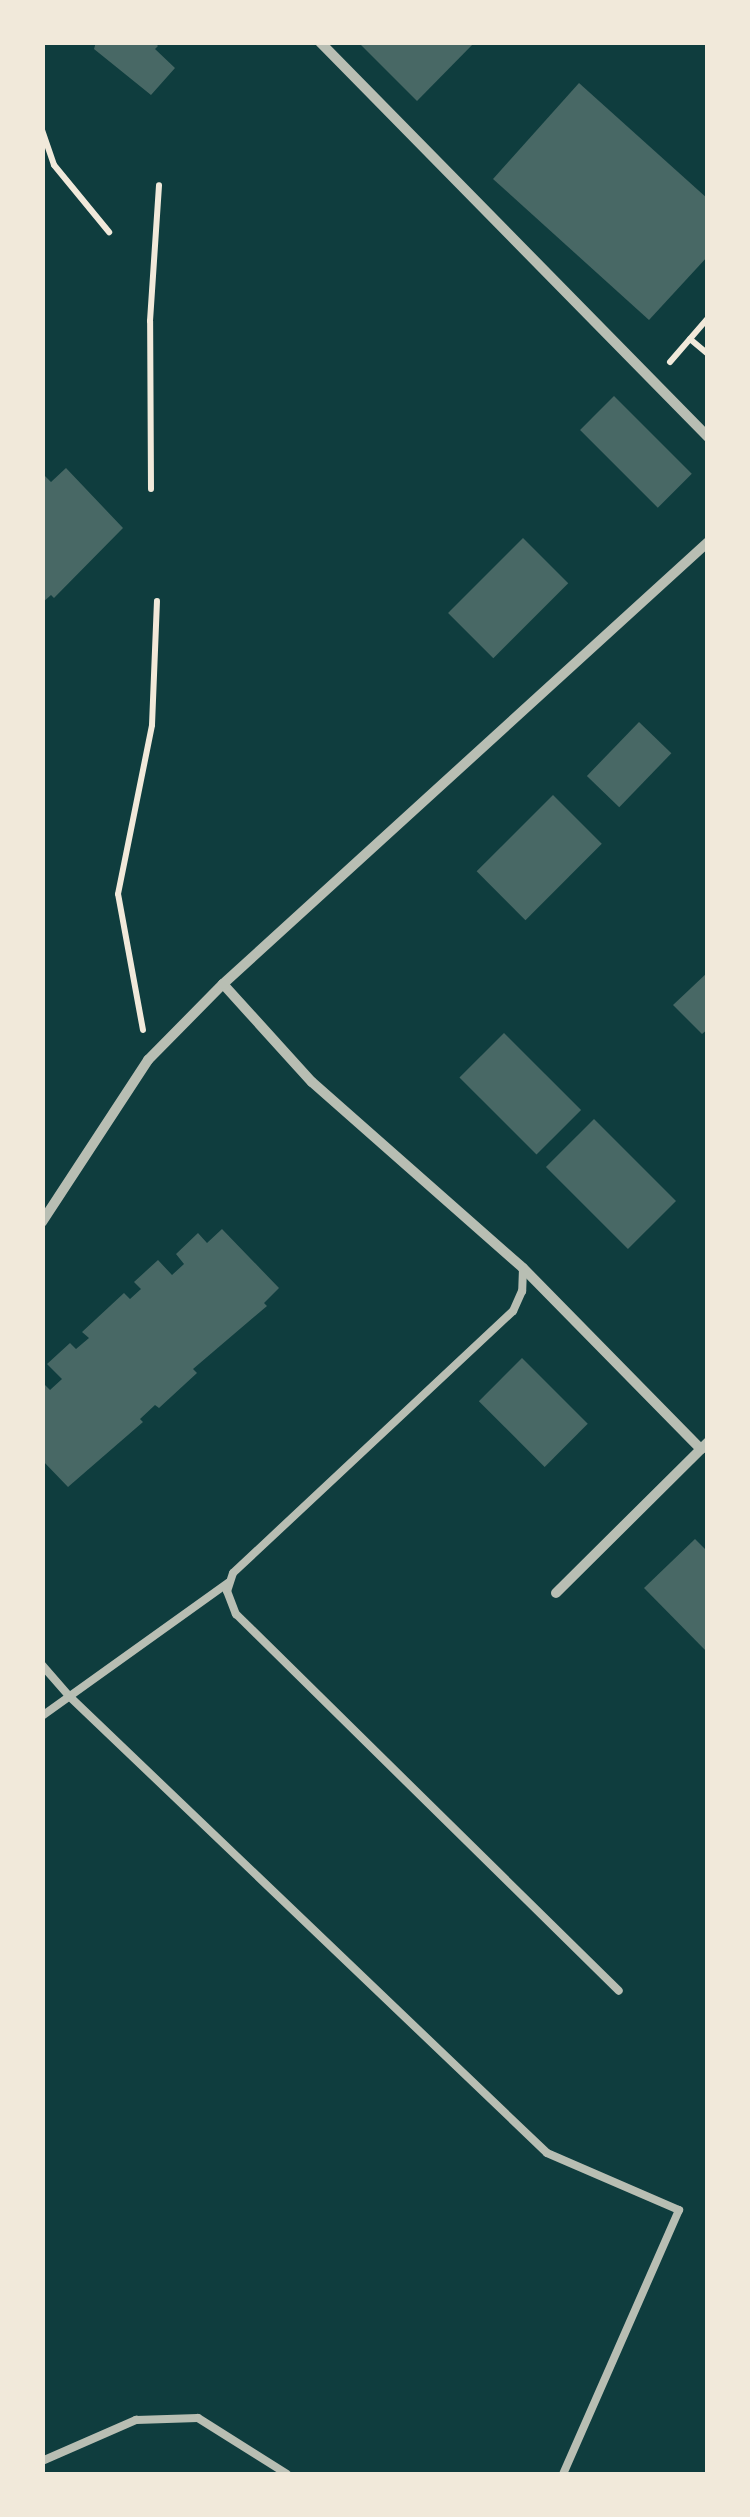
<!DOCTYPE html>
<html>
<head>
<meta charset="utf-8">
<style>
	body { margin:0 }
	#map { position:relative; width:750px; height:2517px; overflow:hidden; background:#0f3d3e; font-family:Lora,serif }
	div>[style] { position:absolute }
	.building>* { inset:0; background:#486865; transform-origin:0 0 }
	.path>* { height:6px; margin:-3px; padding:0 3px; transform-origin:3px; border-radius:3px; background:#f1e9da }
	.service>* { height:8px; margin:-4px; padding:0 4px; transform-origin:4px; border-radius:4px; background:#b8beb3 }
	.minor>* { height:10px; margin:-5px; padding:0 5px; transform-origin:5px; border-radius:5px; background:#b8beb3 }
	span { translate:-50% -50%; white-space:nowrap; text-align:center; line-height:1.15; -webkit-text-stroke:10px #f1e9da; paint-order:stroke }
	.frame { position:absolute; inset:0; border:45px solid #f1e9da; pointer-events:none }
</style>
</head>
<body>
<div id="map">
	<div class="building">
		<i style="clip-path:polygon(96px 42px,154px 42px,158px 46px,155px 49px,175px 68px,151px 95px,94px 49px)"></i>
		<i style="clip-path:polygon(358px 42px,475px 42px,417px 101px)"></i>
		<i style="clip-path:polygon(579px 83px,708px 199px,708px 256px,649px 320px,493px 179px)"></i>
		<i style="left:614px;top:396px;width:110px;height:48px;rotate:45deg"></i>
		<i style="clip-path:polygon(66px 468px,123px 528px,54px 598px,51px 595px,42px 603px,42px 473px,51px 482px)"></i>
		<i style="left:523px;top:538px;width:64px;height:106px;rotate:45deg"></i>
		<i style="left:639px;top:722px;width:45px;height:75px;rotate:44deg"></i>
		<i style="left:553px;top:795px;width:69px;height:108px;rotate:45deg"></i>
		<i style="clip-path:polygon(708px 972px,708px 1029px,702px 1034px,673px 1005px)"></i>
		<i style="left:504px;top:1033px;width:109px;height:63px;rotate:45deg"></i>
		<i style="left:594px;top:1119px;width:116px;height:68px;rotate:45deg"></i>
		<i style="clip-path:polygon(222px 1229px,279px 1288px,264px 1303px,267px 1306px,193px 1369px,197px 1373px,159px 1408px,155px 1405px,140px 1419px,143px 1422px,68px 1487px,42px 1460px,42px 1382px,50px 1390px,62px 1379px,47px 1364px,70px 1343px,76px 1349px,89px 1338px,82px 1332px,124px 1293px,130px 1299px,141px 1289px,134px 1282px,158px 1260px,172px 1275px,184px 1264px,176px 1254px,198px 1233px,207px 1243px)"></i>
		<i style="left:522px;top:1358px;width:93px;height:61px;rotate:45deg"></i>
		<i style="clip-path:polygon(695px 1539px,708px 1552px,708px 1653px,644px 1588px)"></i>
	</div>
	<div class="path">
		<i style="left:42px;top:130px;width:37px;rotate:71deg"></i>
		<i style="left:54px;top:165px;width:87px;rotate:50.6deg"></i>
		<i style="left:690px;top:339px;width:23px;rotate:40deg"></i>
		<i style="left:670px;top:362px;width:58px;rotate:-49.2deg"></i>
		<i style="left:151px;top:489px;width:168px;rotate:-90.3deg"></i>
		<i style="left:150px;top:321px;width:136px;rotate:-86.2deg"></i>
		<i style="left:143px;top:1030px;width:138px;rotate:-100.4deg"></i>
		<i style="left:118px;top:894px;width:172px;rotate:-78.6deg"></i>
		<i style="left:152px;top:725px;width:124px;rotate:-87.7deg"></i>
	</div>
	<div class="service">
		<i style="left:523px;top:1268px;width:23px;rotate:92deg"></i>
		<i style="left:522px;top:1291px;width:22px;rotate:114deg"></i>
		<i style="left:513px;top:1311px;width:383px;rotate:136.9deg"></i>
		<i style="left:233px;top:1573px;width:19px;rotate:108deg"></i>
		<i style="left:227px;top:1591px;width:25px;rotate:69deg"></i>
		<i style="left:236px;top:1614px;width:537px;rotate:44.55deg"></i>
		<i style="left:42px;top:1665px;width:41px;rotate:48.9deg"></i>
		<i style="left:69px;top:1696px;width:661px;rotate:43.71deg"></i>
		<i style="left:547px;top:2153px;width:144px;rotate:23.4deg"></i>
		<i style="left:679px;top:2210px;width:288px;rotate:113.7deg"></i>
		<i style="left:42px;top:1716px;width:229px;rotate:-35.6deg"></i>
		<i style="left:42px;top:2461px;width:103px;rotate:-23.6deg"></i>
		<i style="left:136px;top:2420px;width:62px;rotate:-1.8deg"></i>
		<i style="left:198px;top:2418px;width:105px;rotate:32.2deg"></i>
	</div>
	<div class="minor">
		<i style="left:320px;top:42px;width:554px;rotate:45.51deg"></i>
		<i style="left:223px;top:984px;width:132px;rotate:47.8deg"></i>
		<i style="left:312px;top:1082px;width:281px;rotate:41.4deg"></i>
		<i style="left:523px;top:1268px;width:254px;rotate:45.5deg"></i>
		<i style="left:42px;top:1222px;width:194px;rotate:-56.8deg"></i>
		<i style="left:148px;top:1060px;width:107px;rotate:-45.4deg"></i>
		<i style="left:223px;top:984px;width:656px;rotate:-42.34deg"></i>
		<i style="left:556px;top:1593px;width:214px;rotate:-44.8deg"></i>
	</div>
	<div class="frame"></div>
</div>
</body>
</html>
